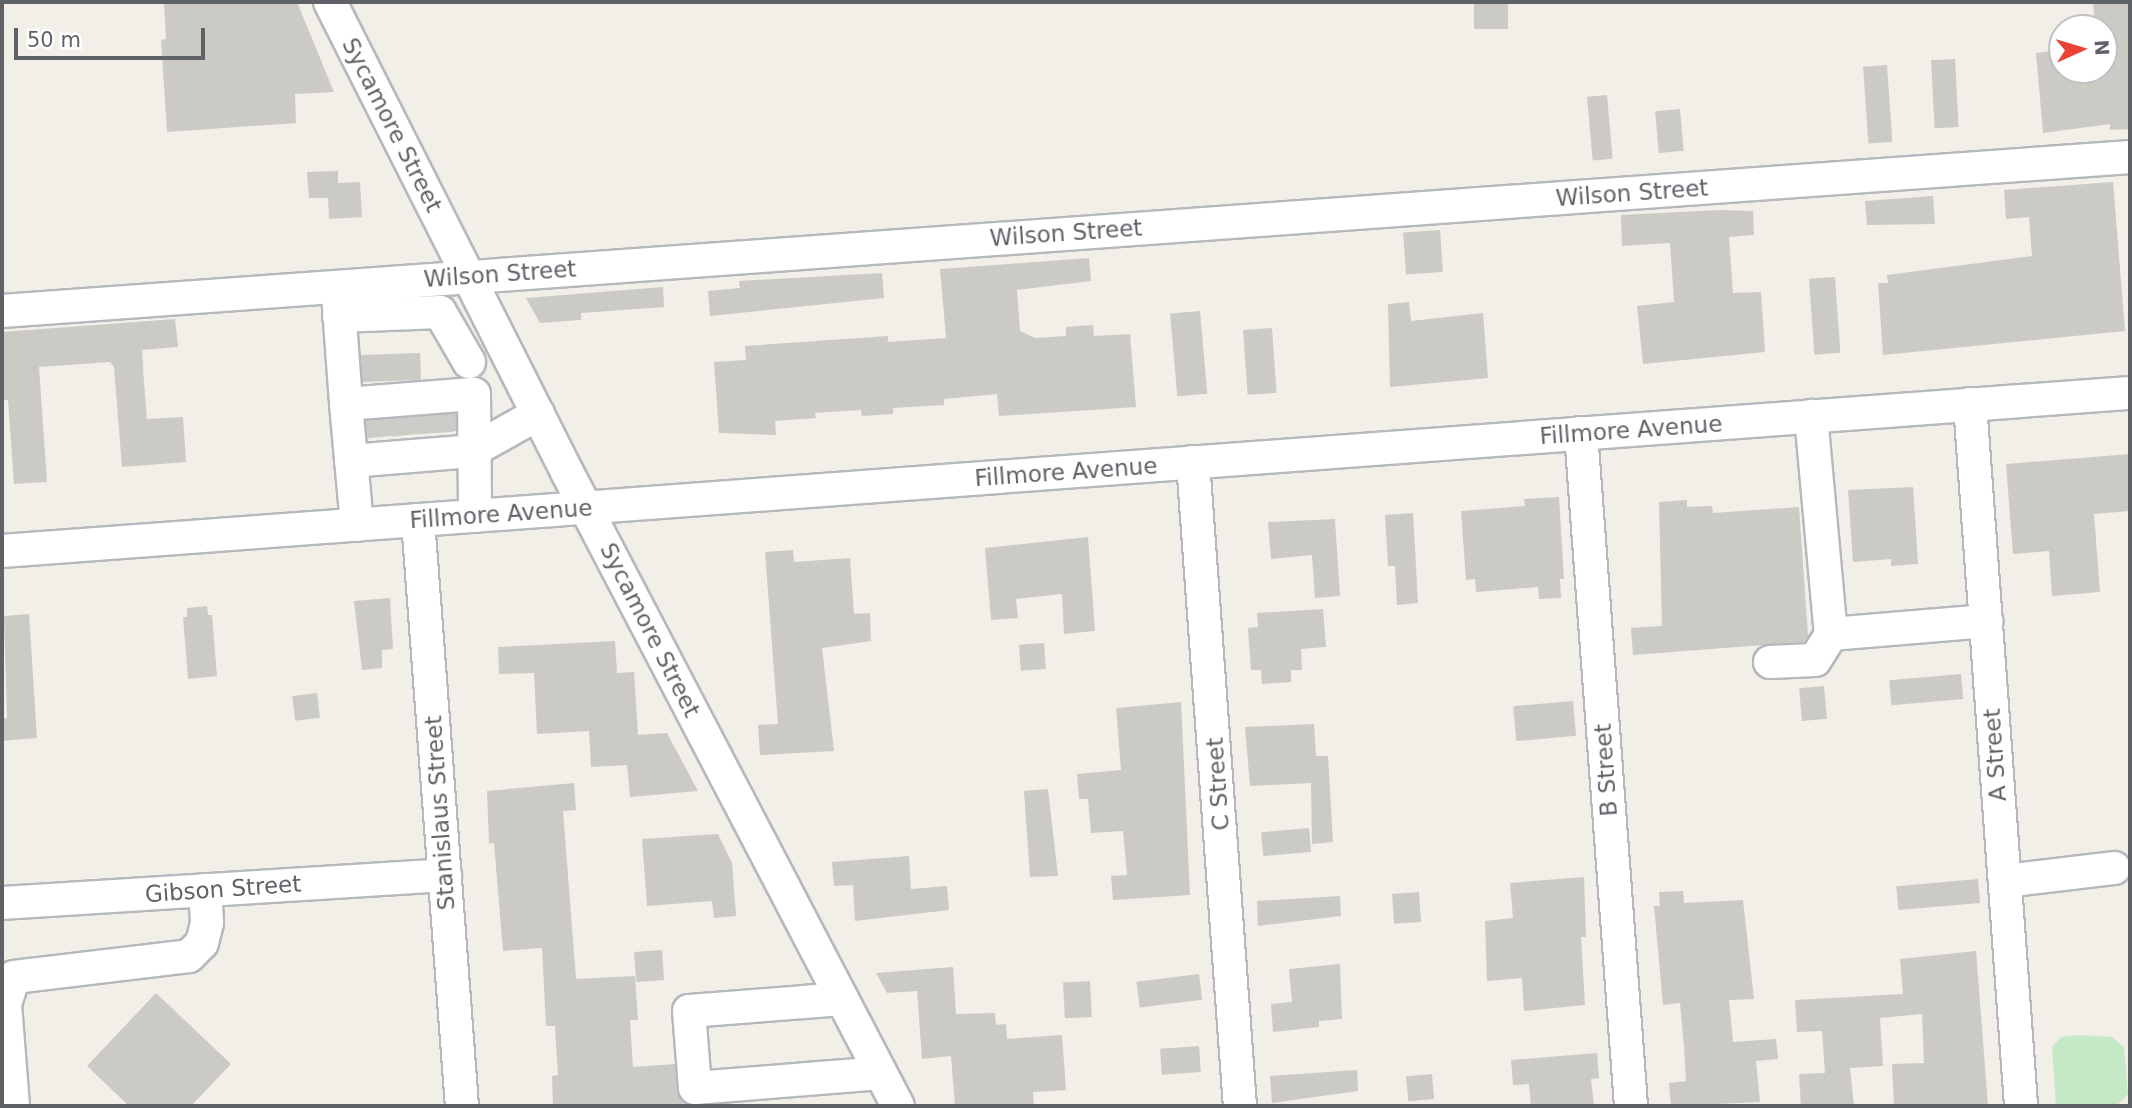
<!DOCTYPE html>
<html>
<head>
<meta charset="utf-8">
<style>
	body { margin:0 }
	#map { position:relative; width:2132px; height:1108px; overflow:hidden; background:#f1efe8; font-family:"DejaVu Sans",sans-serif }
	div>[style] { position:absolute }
	.green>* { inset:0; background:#c5e8c5 }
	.building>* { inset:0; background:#cccac5; transform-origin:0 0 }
	.minor-tunnel>* { height:32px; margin-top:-16px; transform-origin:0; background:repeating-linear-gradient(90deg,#ccccc8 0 32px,transparent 0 48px) }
	.roads { filter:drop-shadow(2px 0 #b5b8bc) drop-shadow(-2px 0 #b5b8bc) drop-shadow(0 2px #b5b8bc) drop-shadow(0 -2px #b5b8bc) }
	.minor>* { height:32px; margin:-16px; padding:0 16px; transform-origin:16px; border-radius:16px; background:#fff }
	span { translate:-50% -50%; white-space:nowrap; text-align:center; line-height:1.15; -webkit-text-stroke:6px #fff; paint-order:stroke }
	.street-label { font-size:23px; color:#5f6368 }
	.frame { position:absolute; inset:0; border:4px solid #5f6368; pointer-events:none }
	.north { position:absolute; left:2048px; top:14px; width:70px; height:70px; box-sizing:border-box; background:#fff; border:2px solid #bfc1c3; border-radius:50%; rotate:86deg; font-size:19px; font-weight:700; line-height:28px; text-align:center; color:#5f6368 }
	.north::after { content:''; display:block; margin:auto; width:24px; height:32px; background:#ea4335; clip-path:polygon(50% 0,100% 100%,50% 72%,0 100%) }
	.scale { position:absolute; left:14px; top:28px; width:191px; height:32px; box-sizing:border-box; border:4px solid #5f6368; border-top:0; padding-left:9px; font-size:21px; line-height:24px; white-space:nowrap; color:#5f6368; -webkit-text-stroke:5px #fff; paint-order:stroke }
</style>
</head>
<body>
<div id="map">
	<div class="green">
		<i style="clip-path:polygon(2079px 1035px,2112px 1037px,2124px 1047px,2128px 1094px,2116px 1106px,2056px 1106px,2052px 1047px,2061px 1037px)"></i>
	</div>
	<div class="building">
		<i style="clip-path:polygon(164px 2px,297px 2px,334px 92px,295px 94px,296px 123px,167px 132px,161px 40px,166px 39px)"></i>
		<i style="left:1474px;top:2px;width:34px;height:27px"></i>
		<i style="clip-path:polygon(2093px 2px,2130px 2px,2130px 129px,2110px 130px,2110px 124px,2043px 133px,2036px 53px,2060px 50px,2062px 70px,2104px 70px,2104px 28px,2095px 28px)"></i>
		<i style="left:1955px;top:59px;width:68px;height:24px;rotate:87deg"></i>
		<i style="left:1887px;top:65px;width:77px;height:24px;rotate:86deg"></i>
		<i style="left:1607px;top:95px;width:64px;height:20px;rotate:85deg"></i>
		<i style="left:1680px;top:109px;width:42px;height:25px;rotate:85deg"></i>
		<i style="clip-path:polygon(338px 171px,338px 183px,360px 182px,362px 217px,329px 219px,328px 198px,309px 198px,307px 172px)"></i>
		<i style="clip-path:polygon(2113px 182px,2125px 331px,1883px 355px,1878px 283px,1888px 283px,1887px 275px,2032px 256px,2029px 217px,2006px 219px,2004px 190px)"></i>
		<i style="clip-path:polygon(1933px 196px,1935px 224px,1867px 225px,1865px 201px)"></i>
		<i style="clip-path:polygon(1720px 210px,1753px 211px,1754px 235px,1729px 237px,1733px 293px,1761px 292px,1765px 352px,1643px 364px,1637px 306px,1674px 302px,1670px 243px,1622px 246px,1621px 215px)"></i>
		<i style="left:1440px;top:230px;width:42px;height:37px;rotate:86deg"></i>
		<i style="clip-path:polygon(1089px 258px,1091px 281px,1017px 290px,1020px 331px,1035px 338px,1066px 336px,1066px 327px,1093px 325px,1094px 336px,1130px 334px,1136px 407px,999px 416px,997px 394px,944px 399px,944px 405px,893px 408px,893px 414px,862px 416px,861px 410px,815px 413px,816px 418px,775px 421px,776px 435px,719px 433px,714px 362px,746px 360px,745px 346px,888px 336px,888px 342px,946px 338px,940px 269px)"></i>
		<i style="clip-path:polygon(882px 273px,884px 298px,710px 316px,708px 291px,740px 288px,739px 281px)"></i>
		<i style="left:1835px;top:277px;width:76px;height:26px;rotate:86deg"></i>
		<i style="clip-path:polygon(663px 287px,664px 307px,581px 313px,581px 320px,540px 323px,526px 298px)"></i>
		<i style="clip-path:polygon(1409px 302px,1411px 321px,1483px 313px,1488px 378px,1390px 387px,1388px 304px)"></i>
		<i style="left:1200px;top:311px;width:83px;height:30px;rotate:85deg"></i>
		<i style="clip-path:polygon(175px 319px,178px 347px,142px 350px,144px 383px,147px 419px,183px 417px,186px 462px,122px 467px,114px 367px,110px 362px,39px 367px,47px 482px,14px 484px,8px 400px,2px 400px,2px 332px)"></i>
		<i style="left:1272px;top:328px;width:65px;height:29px;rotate:86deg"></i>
		<i style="left:420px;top:353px;width:27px;height:59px;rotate:88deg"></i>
		<i style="left:456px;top:414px;width:17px;height:90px;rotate:90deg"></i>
		<i style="clip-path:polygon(2130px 454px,2130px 511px,2094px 514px,2100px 592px,2052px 596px,2049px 551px,2013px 554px,2006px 464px)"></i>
		<i style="clip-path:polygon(1913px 487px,1918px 564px,1891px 566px,1891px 559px,1853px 562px,1848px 490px)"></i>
		<i style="clip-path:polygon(1559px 497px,1564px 579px,1560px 579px,1561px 598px,1539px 599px,1538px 587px,1476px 592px,1475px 579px,1466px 580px,1461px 511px,1525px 506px,1524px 499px)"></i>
		<i style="clip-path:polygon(1687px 500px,1687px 507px,1712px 506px,1713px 513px,1799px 507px,1808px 636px,1804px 642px,1633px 655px,1631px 628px,1662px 626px,1659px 502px)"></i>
		<i style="clip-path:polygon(1413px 513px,1418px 603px,1397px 605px,1395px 566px,1388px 566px,1385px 515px)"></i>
		<i style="clip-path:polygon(1335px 519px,1340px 596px,1315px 598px,1312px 555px,1271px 559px,1268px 522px)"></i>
		<i style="clip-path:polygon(1088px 537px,1095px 631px,1064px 634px,1062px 594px,1016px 599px,1018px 618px,991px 620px,985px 548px)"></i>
		<i style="clip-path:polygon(793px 550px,794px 562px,850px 558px,854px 614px,870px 613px,871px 641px,822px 648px,834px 751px,760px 755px,758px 725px,778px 724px,765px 552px)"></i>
		<i style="clip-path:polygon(390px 598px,393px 649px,382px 650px,382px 668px,362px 670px,354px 601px)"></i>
		<i style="clip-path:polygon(207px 606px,208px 615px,212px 615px,217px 676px,188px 679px,183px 617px,187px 617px,187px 608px)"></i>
		<i style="clip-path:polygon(1323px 609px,1326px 647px,1301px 649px,1302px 670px,1291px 670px,1291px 682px,1262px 684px,1261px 670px,1251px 670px,1248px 628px,1258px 627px,1257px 613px)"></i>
		<i style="clip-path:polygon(29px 614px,37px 738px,2px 741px,2px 718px,7px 718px,4px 616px)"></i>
		<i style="clip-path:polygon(615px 641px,617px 673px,634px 672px,638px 735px,667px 733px,698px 791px,630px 797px,627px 765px,591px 767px,589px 731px,537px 734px,534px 673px,499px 674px,498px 647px)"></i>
		<i style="left:1044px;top:643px;width:26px;height:25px;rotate:86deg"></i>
		<i style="left:1961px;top:674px;width:25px;height:72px;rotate:85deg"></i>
		<i style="left:1824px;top:686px;width:33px;height:25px;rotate:85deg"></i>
		<i style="left:317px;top:693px;width:25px;height:25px;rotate:83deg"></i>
		<i style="left:1573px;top:701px;width:35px;height:60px;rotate:85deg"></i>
		<i style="clip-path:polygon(1181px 702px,1190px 895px,1113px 900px,1111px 876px,1127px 875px,1123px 831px,1091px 833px,1088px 799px,1079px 799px,1077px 774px,1121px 770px,1116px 708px)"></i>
		<i style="clip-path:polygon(1314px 724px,1316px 756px,1328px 756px,1333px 842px,1312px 844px,1311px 783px,1250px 786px,1245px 727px)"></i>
		<i style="clip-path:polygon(574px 783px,576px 810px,563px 811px,576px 979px,635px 976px,638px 1020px,630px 1020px,633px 1067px,675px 1064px,677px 1089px,684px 1106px,553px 1106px,552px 1076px,558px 1075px,555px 1026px,546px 1026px,542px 948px,503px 951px,494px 843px,489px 844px,487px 791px)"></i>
		<i style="clip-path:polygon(1048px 789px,1058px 876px,1030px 877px,1024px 791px)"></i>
		<i style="left:1309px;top:828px;width:24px;height:48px;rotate:85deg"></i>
		<i style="clip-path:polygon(718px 834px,732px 863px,736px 916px,714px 918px,712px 901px,647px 906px,642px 839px)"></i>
		<i style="clip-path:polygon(909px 856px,911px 889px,947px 886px,949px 910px,855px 921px,853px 885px,834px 886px,832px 862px)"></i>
		<i style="clip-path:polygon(1584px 877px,1586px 937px,1581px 937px,1585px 1005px,1524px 1011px,1522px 978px,1487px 981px,1485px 921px,1513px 918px,1510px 883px)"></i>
		<i style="left:1978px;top:879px;width:24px;height:82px;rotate:85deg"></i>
		<i style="clip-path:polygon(1683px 891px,1684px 903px,1743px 900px,1754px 999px,1729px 1000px,1733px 1042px,1776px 1039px,1778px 1059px,1756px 1061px,1760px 1102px,1671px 1106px,1669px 1083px,1686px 1081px,1684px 1046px,1680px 1003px,1663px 1005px,1654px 906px,1660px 906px,1659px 892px)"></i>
		<i style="left:1419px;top:892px;width:30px;height:27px;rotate:86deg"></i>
		<i style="clip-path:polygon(1340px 896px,1341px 916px,1258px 926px,1257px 901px)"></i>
		<i style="left:662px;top:950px;width:30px;height:28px;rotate:86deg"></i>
		<i style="clip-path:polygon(1976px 951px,1988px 1106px,1894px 1106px,1892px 1064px,1924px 1063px,1922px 1014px,1880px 1018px,1883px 1066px,1850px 1068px,1854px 1105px,1801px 1106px,1799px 1074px,1825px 1073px,1822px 1031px,1797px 1032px,1795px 1000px,1903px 994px,1900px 959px)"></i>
		<i style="clip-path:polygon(1340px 964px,1342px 1019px,1319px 1021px,1319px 1027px,1273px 1032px,1271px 1004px,1292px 1002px,1289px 969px)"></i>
		<i style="clip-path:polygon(953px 967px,956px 1014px,995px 1013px,996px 1025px,1006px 1024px,1007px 1039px,1062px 1035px,1066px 1090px,1033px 1092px,1034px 1106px,955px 1106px,951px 1056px,922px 1059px,917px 991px,887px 993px,876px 973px)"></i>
		<i style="left:1199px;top:974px;width:26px;height:63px;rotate:83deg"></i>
		<i style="left:1090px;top:981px;width:36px;height:27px;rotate:87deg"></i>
		<i style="clip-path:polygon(156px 993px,231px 1064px,191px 1106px,129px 1106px,87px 1066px)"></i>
		<i style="left:1199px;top:1046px;width:26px;height:39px;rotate:86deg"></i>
		<i style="clip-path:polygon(1597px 1053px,1599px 1078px,1591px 1079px,1594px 1106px,1531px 1106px,1529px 1084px,1513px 1085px,1511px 1060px)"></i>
		<i style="clip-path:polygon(1357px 1070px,1358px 1091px,1272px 1103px,1270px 1076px)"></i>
		<i style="left:1432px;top:1074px;width:25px;height:26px;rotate:85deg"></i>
	</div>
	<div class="minor-tunnel">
		<i style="left:436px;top:405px;width:28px;rotate:86deg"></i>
		<i style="left:406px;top:408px;width:27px;rotate:84deg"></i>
		<i style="left:379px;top:410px;width:27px;rotate:84deg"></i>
	</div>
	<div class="roads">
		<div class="minor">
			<i style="left:330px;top:2px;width:526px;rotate:63.24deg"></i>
			<i style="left:567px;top:472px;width:715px;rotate:62.43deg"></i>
			<i style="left:338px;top:294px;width:110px;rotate:85.8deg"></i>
			<i style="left:2px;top:311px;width:2134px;rotate:-4.14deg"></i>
			<i style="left:339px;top:316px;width:101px;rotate:-2.3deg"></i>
			<i style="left:440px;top:312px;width:58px;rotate:59.9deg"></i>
			<i style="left:1970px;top:404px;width:704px;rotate:85.84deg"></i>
			<i style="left:1811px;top:416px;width:219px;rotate:84.8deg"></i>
			<i style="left:1581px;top:433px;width:675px;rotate:85.75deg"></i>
			<i style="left:351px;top:461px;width:121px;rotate:-4.7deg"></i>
			<i style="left:472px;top:451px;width:76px;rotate:-29.3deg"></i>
			<i style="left:1193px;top:462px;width:646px;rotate:85.83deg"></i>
			<i style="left:418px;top:520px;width:588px;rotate:85.71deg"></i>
			<i style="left:357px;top:525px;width:121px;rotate:-95.2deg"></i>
			<i style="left:346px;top:404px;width:128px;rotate:-4.5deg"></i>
			<i style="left:474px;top:394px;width:122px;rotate:89.5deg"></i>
			<i style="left:2px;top:551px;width:2134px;rotate:-4.25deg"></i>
			<i style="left:1770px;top:662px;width:45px;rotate:-2.5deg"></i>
			<i style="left:1815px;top:660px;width:31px;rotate:-58deg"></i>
			<i style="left:1831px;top:634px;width:156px;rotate:-4.8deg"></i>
			<i style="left:2005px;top:881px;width:110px;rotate:-6.8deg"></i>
			<i style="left:2px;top:903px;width:444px;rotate:-3.6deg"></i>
			<i style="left:842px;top:999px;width:153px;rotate:175.5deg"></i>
			<i style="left:689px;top:1011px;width:77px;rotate:85.5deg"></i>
			<i style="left:695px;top:1088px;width:186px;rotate:-4.6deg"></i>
			<i style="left:13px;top:1106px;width:102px;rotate:-94.5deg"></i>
			<i style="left:5px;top:1004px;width:28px;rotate:-72deg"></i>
			<i style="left:14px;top:977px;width:176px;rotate:-6.8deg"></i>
			<i style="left:189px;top:956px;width:18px;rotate:-45deg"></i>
			<i style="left:202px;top:943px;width:21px;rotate:-76deg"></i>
			<i style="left:207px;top:923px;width:33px;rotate:-93deg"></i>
		</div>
	</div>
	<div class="street-label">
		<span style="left:392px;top:125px;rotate:63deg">Sycamore Street</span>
		<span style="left:1632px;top:193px;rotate:-4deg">Wilson Street</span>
		<span style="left:1066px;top:233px;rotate:-4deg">Wilson Street</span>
		<span style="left:500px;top:274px;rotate:-4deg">Wilson Street</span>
		<span style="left:1631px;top:430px;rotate:-4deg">Fillmore Avenue</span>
		<span style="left:1066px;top:472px;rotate:-4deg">Fillmore Avenue</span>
		<span style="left:501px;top:514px;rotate:-4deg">Fillmore Avenue</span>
		<span style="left:650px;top:630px;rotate:63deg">Sycamore Street</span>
		<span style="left:1995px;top:755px;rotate:-94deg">A Street</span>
		<span style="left:1606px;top:770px;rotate:-94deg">B Street</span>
		<span style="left:1218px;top:784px;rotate:-94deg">C Street</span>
		<span style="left:440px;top:813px;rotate:-94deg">Stanislaus Street</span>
		<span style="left:223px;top:889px;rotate:-4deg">Gibson Street</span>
	</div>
	<div class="frame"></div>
	<div class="north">N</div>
	<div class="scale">50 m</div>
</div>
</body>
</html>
